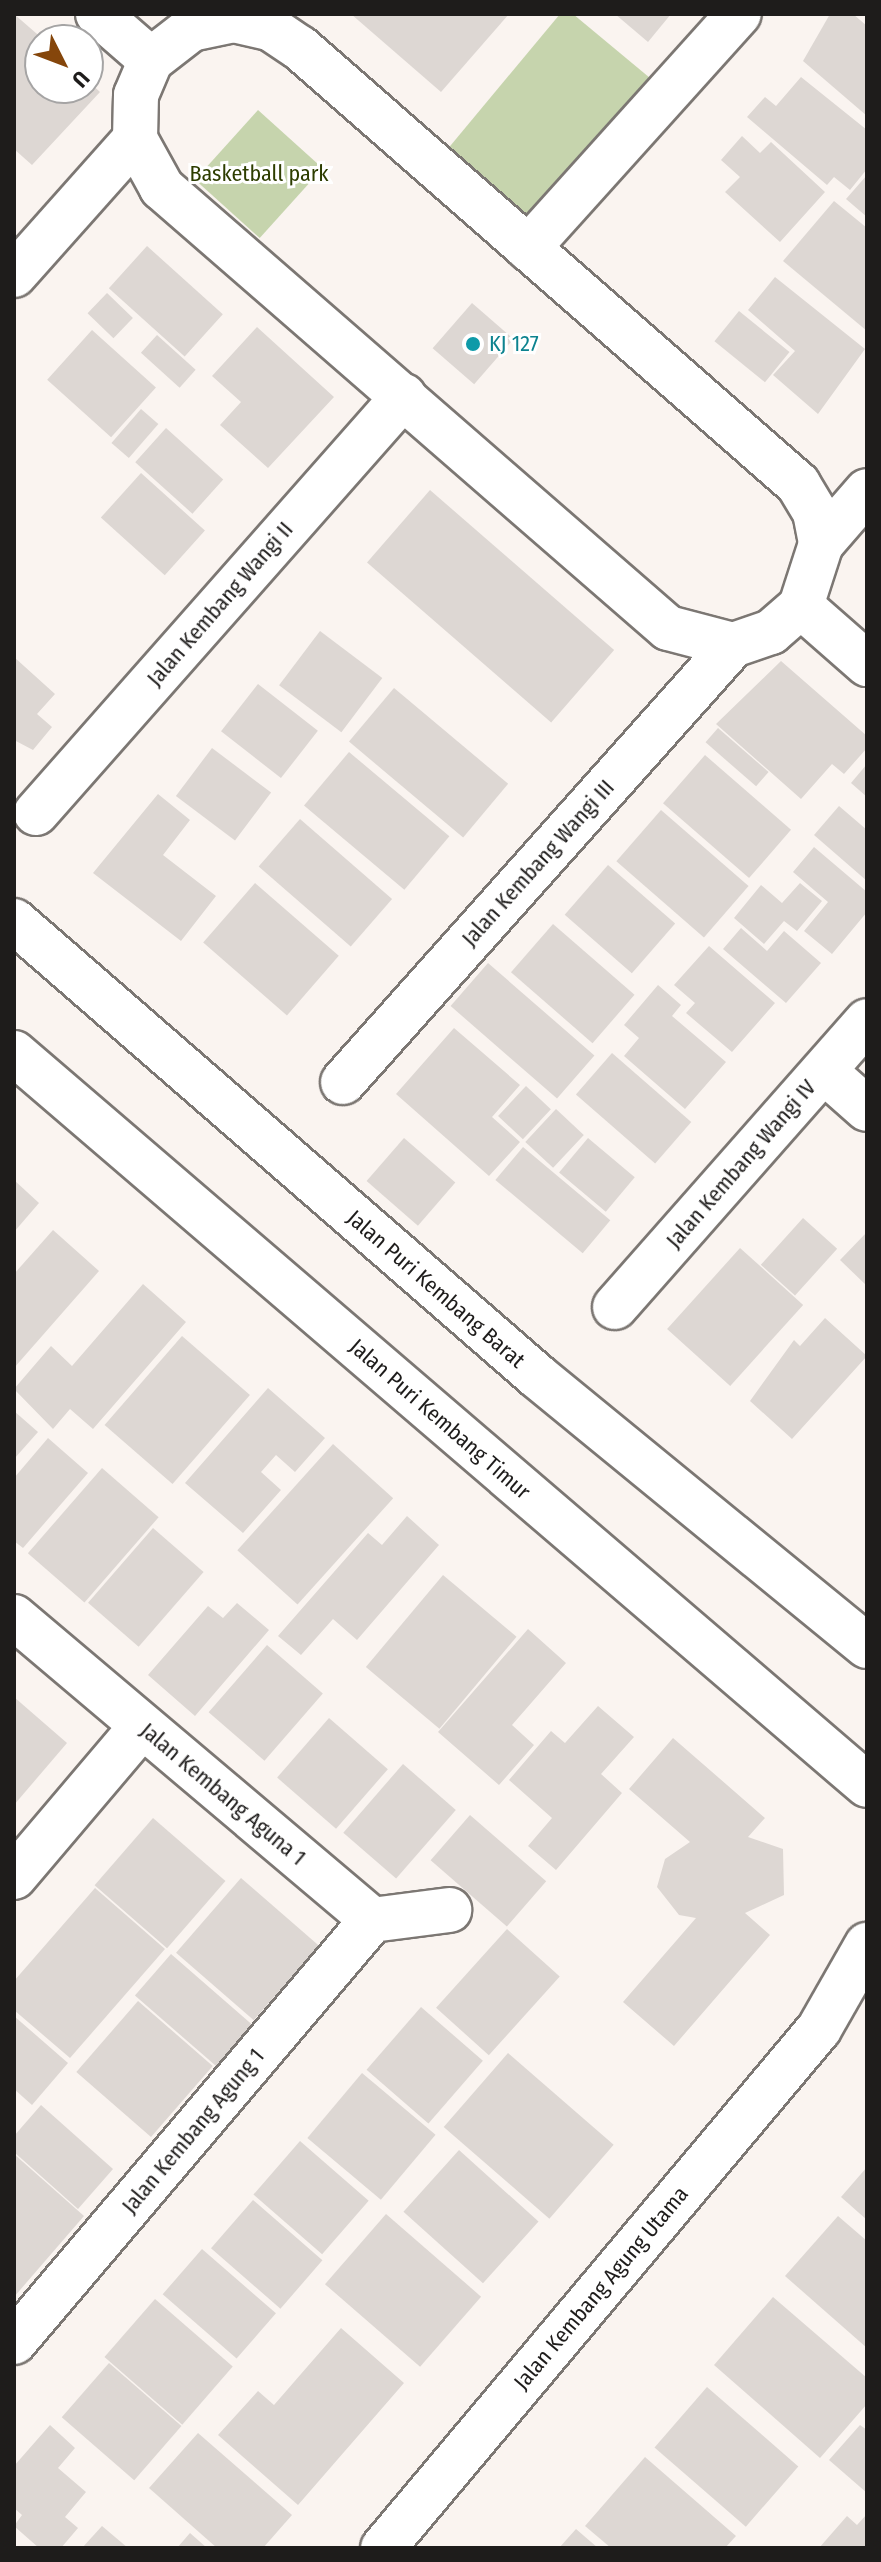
<!DOCTYPE html>
<html>
<head>
<meta charset="utf-8">
<style>
	body { margin:0 }
	#map { position:relative; width:881px; height:2562px; overflow:hidden; background:#faf4f0; font-family:"Fira Sans Condensed",sans-serif }
	div>[style] { position:absolute }
	.green>* { inset:0; background:#c6d4ad; transform-origin:0 0 }
	.building>* { inset:0; background:#ddd7d3; transform-origin:0 0 }
	.roads { filter:drop-shadow(2px 0 #7c7773) drop-shadow(-2px 0 #7c7773) drop-shadow(0 2px #7c7773) drop-shadow(0 -2px #7c7773) }
	.minor>* { height:44px; margin:-22px; padding:0 22px; transform-origin:22px; border-radius:22px; background:#fff }
	.dots>* { width:22px; height:22px; translate:-50% -50%; box-sizing:border-box; border:4px solid #fff; border-radius:50% }
	span { translate:-50% -50%; white-space:nowrap; text-align:center; line-height:1.15; -webkit-text-stroke:6px #fff; paint-order:stroke }
	.park-label { font-size:22px; color:#2d3d00 }
	.culture-label { font-size:22px; color:#0d838f }
	.left { translate:0 -50%; text-align:left }
	.street-label { font-size:22px; color:#1e1c1b }
	.frame { position:absolute; inset:0; border:16px solid #1e1c1b; pointer-events:none }
	.north { position:absolute; left:24px; top:24px; width:80px; height:80px; box-sizing:border-box; background:#fff; border:2px solid #a5a4a4; border-radius:50%; rotate:132deg; font-size:22px; font-weight:700; line-height:32px; text-align:center; color:#1e1c1b }
	.north::after { content:''; display:block; margin:auto; width:28px; height:36px; background:#85460b; clip-path:polygon(50% 0,100% 100%,50% 72%,0 100%) }
</style>
</head>
<body>
<div id="map">
	<div class="green">
		<i style="clip-path:polygon(560px 14px,573px 14px,650px 78px,532px 222px,446px 151px)"></i>
		<i style="left:258px;top:110px;width:87px;height:94px;rotate:42deg"></i>
	</div>
	<div class="building">
		<i style="clip-path:polygon(14px 14px,44px 40px,40px 88px,88px 88px,88px 81px,100px 92px,32px 165px,14px 149px)"></i>
		<i style="clip-path:polygon(351px 14px,509px 14px,441px 92px)"></i>
		<i style="clip-path:polygon(615px 14px,671px 14px,648px 42px)"></i>
		<i style="clip-path:polygon(830px 14px,853px 14px,867px 26px,867px 116px,803px 61px)"></i>
		<i style="clip-path:polygon(801px 77px,867px 130px,867px 169px,850px 190px,834px 177px,827px 185px,747px 117px,765px 97px,776px 106px)"></i>
		<i style="clip-path:polygon(742px 136px,760px 153px,771px 142px,825px 192px,780px 242px,725px 192px,740px 177px,721px 160px)"></i>
		<i style="clip-path:polygon(867px 175px,867px 217px,846px 199px)"></i>
		<i style="clip-path:polygon(834px 201px,867px 228px,867px 331px,783px 261px)"></i>
		<i style="left:147px;top:246px;width:102px;height:57px;rotate:42deg"></i>
		<i style="clip-path:polygon(775px 277px,865px 349px,818px 414px,773px 375px,795px 351px,748px 310px)"></i>
		<i style="left:107px;top:293px;width:36px;height:28px;rotate:44deg"></i>
		<i style="left:472px;top:303px;width:55px;height:60px;rotate:41deg"></i>
		<i style="left:739px;top:311px;width:65px;height:39px;rotate:39deg"></i>
		<i style="clip-path:polygon(257px 327px,334px 397px,268px 468px,220px 425px,241px 402px,212px 376px)"></i>
		<i style="left:92px;top:330px;width:86px;height:67px;rotate:42deg"></i>
		<i style="left:157px;top:335px;width:52px;height:24px;rotate:42deg"></i>
		<i style="left:141px;top:409px;width:23px;height:45px;rotate:41deg"></i>
		<i style="left:166px;top:428px;width:77px;height:46px;rotate:42deg"></i>
		<i style="left:141px;top:473px;width:86px;height:60px;rotate:42deg"></i>
		<i style="left:430px;top:490px;width:244px;height:96px;rotate:41deg"></i>
		<i style="left:320px;top:631px;width:78px;height:68px;rotate:37deg"></i>
		<i style="clip-path:polygon(14px 657px,55px 694px,37px 714px,52px 727px,33px 750px,14px 740px)"></i>
		<i style="clip-path:polygon(781px 661px,867px 736px,867px 748px,844px 774px,832px 764px,801px 799px,716px 724px)"></i>
		<i style="left:258px;top:684px;width:76px;height:60px;rotate:38deg"></i>
		<i style="left:394px;top:688px;width:149px;height:70px;rotate:40deg"></i>
		<i style="left:718px;top:728px;width:67px;height:19px;rotate:41deg"></i>
		<i style="left:212px;top:748px;width:74px;height:60px;rotate:37deg"></i>
		<i style="left:349px;top:752px;width:131px;height:70px;rotate:40deg"></i>
		<i style="left:705px;top:755px;width:114px;height:64px;rotate:41deg"></i>
		<i style="clip-path:polygon(867px 764px,867px 797px,851px 783px)"></i>
		<i style="clip-path:polygon(158px 794px,190px 820px,163px 855px,216px 896px,181px 941px,93px 873px)"></i>
		<i style="clip-path:polygon(839px 806px,867px 830px,867px 881px,814px 835px)"></i>
		<i style="left:661px;top:810px;width:116px;height:68px;rotate:41deg"></i>
		<i style="left:300px;top:819px;width:122px;height:63px;rotate:41deg"></i>
		<i style="clip-path:polygon(814px 847px,867px 892px,867px 912px,832px 954px,804px 931px,828px 902px,793px 872px)"></i>
		<i style="left:608px;top:865px;width:89px;height:66px;rotate:41deg"></i>
		<i style="left:255px;top:883px;width:111px;height:79px;rotate:41deg"></i>
		<i style="clip-path:polygon(800px 883px,822px 901px,797px 931px,784px 921px,764px 944px,734px 918px,761px 885px,782px 903px)"></i>
		<i style="left:553px;top:924px;width:108px;height:64px;rotate:41deg"></i>
		<i style="clip-path:polygon(741px 928px,767px 951px,784px 931px,821px 963px,786px 1003px,723px 949px)"></i>
		<i style="clip-path:polygon(709px 946px,775px 1003px,732px 1052px,686px 1013px,695px 1003px,674px 985px)"></i>
		<i style="left:488px;top:963px;width:141px;height:57px;rotate:41deg"></i>
		<i style="clip-path:polygon(658px 985px,681px 1005px,672px 1016px,726px 1062px,685px 1109px,624px 1056px,639px 1038px,624px 1025px)"></i>
		<i style="clip-path:polygon(454px 1028px,520px 1085px,492px 1117px,520px 1142px,489px 1176px,396px 1094px)"></i>
		<i style="left:612px;top:1053px;width:105px;height:55px;rotate:41deg"></i>
		<i style="left:526px;top:1086px;width:34px;height:41px;rotate:43deg"></i>
		<i style="left:556px;top:1109px;width:38px;height:45px;rotate:43deg"></i>
		<i style="left:404px;top:1138px;width:68px;height:57px;rotate:41deg"></i>
		<i style="left:588px;top:1138px;width:61px;height:45px;rotate:40deg"></i>
		<i style="left:523px;top:1147px;width:114px;height:43px;rotate:40deg"></i>
		<i style="clip-path:polygon(14px 1180px,39px 1203px,14px 1232px)"></i>
		<i style="left:803px;top:1218px;width:46px;height:63px;rotate:42deg"></i>
		<i style="clip-path:polygon(53px 1230px,99px 1271px,14px 1368px,14px 1274px)"></i>
		<i style="clip-path:polygon(867px 1232px,867px 1286px,840px 1260px)"></i>
		<i style="left:740px;top:1248px;width:85px;height:109px;rotate:42deg"></i>
		<i style="clip-path:polygon(143px 1284px,186px 1322px,93px 1429px,70px 1409px,53px 1429px,14px 1389px,51px 1346px,72px 1366px)"></i>
		<i style="clip-path:polygon(825px 1318px,867px 1356px,792px 1439px,750px 1401px,794px 1340px,800px 1346px)"></i>
		<i style="left:182px;top:1336px;width:90px;height:118px;rotate:41deg"></i>
		<i style="clip-path:polygon(268px 1388px,325px 1438px,295px 1472px,276px 1455px,261px 1472px,281px 1490px,243px 1533px,185px 1483px)"></i>
		<i style="clip-path:polygon(14px 1411px,38px 1432px,14px 1459px)"></i>
		<i style="clip-path:polygon(48px 1438px,88px 1473px,23px 1548px,14px 1541px,14px 1478px)"></i>
		<i style="left:333px;top:1444px;width:81px;height:143px;rotate:42deg"></i>
		<i style="left:102px;top:1468px;width:75px;height:113px;rotate:41deg"></i>
		<i style="clip-path:polygon(407px 1516px,439px 1545px,357px 1640px,333px 1619px,301px 1655px,278px 1636px,368px 1533px,382px 1545px)"></i>
		<i style="left:153px;top:1528px;width:67px;height:99px;rotate:41deg"></i>
		<i style="left:443px;top:1575px;width:96px;height:120px;rotate:40deg"></i>
		<i style="clip-path:polygon(237px 1603px,269px 1630px,195px 1716px,148px 1675px,208px 1606px,223px 1618px)"></i>
		<i style="clip-path:polygon(528px 1629px,566px 1663px,512px 1725px,534px 1745px,499px 1785px,438px 1732px)"></i>
		<i style="left:267px;top:1645px;width:74px;height:89px;rotate:41deg"></i>
		<i style="clip-path:polygon(14px 1697px,67px 1743px,14px 1805px)"></i>
		<i style="clip-path:polygon(598px 1706px,634px 1737px,601px 1774px,622px 1793px,556px 1870px,528px 1846px,552px 1818px,509px 1780px,551px 1731px,565px 1743px)"></i>
		<i style="left:329px;top:1718px;width:78px;height:79px;rotate:41deg"></i>
		<i style="clip-path:polygon(673px 1738px,765px 1818px,748px 1837px,783px 1849px,784px 1895px,745px 1913px,770px 1935px,674px 2046px,623px 2002px,696px 1918px,679px 1915px,657px 1887px,665px 1859px,690px 1842px,629px 1789px)"></i>
		<i style="left:403px;top:1764px;width:70px;height:91px;rotate:41deg"></i>
		<i style="left:470px;top:1815px;width:101px;height:60px;rotate:41deg"></i>
		<i style="left:153px;top:1818px;width:96px;height:89px;rotate:41deg"></i>
		<i style="left:241px;top:1878px;width:103px;height:99px;rotate:41deg"></i>
		<i style="clip-path:polygon(95px 1888px,165px 1949px,70px 2058px,14px 2010px,14px 1981px)"></i>
		<i style="left:507px;top:1929px;width:71px;height:106px;rotate:42deg"></i>
		<i style="left:171px;top:1954px;width:114px;height:55px;rotate:41deg"></i>
		<i style="left:138px;top:2001px;width:99px;height:94px;rotate:41deg"></i>
		<i style="left:421px;top:2007px;width:82px;height:83px;rotate:41deg"></i>
		<i style="clip-path:polygon(14px 2016px,68px 2063px,32px 2105px,14px 2089px)"></i>
		<i style="left:508px;top:2053px;width:140px;height:98px;rotate:41deg"></i>
		<i style="left:362px;top:2073px;width:96px;height:85px;rotate:40deg"></i>
		<i style="clip-path:polygon(41px 2105px,113px 2169px,78px 2209px,14px 2152px,14px 2136px)"></i>
		<i style="left:300px;top:2141px;width:91px;height:71px;rotate:41deg"></i>
		<i style="left:459px;top:2150px;width:107px;height:83px;rotate:42deg"></i>
		<i style="clip-path:polygon(14px 2154px,84px 2216px,14px 2297px)"></i>
		<i style="clip-path:polygon(867px 2167px,867px 2220px,841px 2197px)"></i>
		<i style="left:253px;top:2200px;width:92px;height:64px;rotate:41deg"></i>
		<i style="left:386px;top:2214px;width:126px;height:93px;rotate:41deg"></i>
		<i style="clip-path:polygon(838px 2216px,867px 2241px,867px 2348px,785px 2276px)"></i>
		<i style="left:202px;top:2249px;width:98px;height:60px;rotate:41deg"></i>
		<i style="clip-path:polygon(773px 2297px,867px 2378px,867px 2404px,820px 2458px,714px 2365px)"></i>
		<i style="left:155px;top:2299px;width:103px;height:77px;rotate:41deg"></i>
		<i style="clip-path:polygon(341px 2328px,404px 2383px,298px 2505px,218px 2435px,258px 2391px,274px 2405px)"></i>
		<i style="left:109px;top:2363px;width:96px;height:72px;rotate:41deg"></i>
		<i style="left:707px;top:2387px;width:121px;height:80px;rotate:41deg"></i>
		<i style="clip-path:polygon(50px 2425px,75px 2448px,58px 2468px,86px 2492px,65px 2517px,78px 2528px,61px 2548px,39px 2548px,14px 2526px,22px 2515px,14px 2508px,14px 2466px)"></i>
		<i style="clip-path:polygon(860px 2425px,867px 2430px,867px 2493px,829px 2460px)"></i>
		<i style="clip-path:polygon(198px 2433px,292px 2515px,263px 2548px,217px 2548px,149px 2488px)"></i>
		<i style="clip-path:polygon(645px 2457px,736px 2536px,725px 2548px,611px 2548px,585px 2526px)"></i>
		<i style="clip-path:polygon(867px 2514px,867px 2548px,819px 2548px,847px 2516px,857px 2525px)"></i>
		<i style="clip-path:polygon(102px 2526px,128px 2548px,82px 2548px)"></i>
		<i style="clip-path:polygon(576px 2529px,598px 2548px,559px 2548px)"></i>
		<i style="clip-path:polygon(190px 2533px,207px 2548px,177px 2548px)"></i>
	</div>
	<div class="roads">
		<div class="minor">
			<i style="left:98px;top:14px;width:70px;rotate:41deg"></i>
			<i style="left:234px;top:20px;width:37px;rotate:13deg"></i>
			<i style="left:270px;top:28px;width:36px;rotate:34deg"></i>
			<i style="left:300px;top:48px;width:662px;rotate:41.2deg"></i>
			<i style="left:798px;top:484px;width:33px;rotate:59deg"></i>
			<i style="left:815px;top:512px;width:33px;rotate:79deg"></i>
			<i style="left:821px;top:544px;width:65px;rotate:107.9deg"></i>
			<i style="left:801px;top:606px;width:40px;rotate:139deg"></i>
			<i style="left:771px;top:632px;width:40px;rotate:161.1deg"></i>
			<i style="left:733px;top:645px;width:67px;rotate:-165.3deg"></i>
			<i style="left:668px;top:628px;width:671px;rotate:-138.99deg"></i>
			<i style="left:162px;top:188px;width:56px;rotate:-118.9deg"></i>
			<i style="left:135px;top:139px;width:44px;rotate:-88.7deg"></i>
			<i style="left:136px;top:95px;width:38px;rotate:-67deg"></i>
			<i style="left:151px;top:60px;width:51px;rotate:-37.8deg"></i>
			<i style="left:191px;top:29px;width:44px;rotate:-11.8deg"></i>
			<i style="left:528px;top:248px;width:315px;rotate:-48deg"></i>
			<i style="left:14px;top:275px;width:182px;rotate:-48.3deg"></i>
			<i style="left:821px;top:544px;width:70px;rotate:-49deg"></i>
			<i style="left:801px;top:606px;width:88px;rotate:41.3deg"></i>
			<i style="left:36px;top:813px;width:556px;rotate:-48.57deg"></i>
			<i style="left:14px;top:921px;width:693px;rotate:41.02deg"></i>
			<i style="left:537px;top:1376px;width:426px;rotate:39.3deg"></i>
			<i style="left:14px;top:1053px;width:1124px;rotate:40.63deg"></i>
			<i style="left:824px;top:1071px;width:57px;rotate:41.5deg"></i>
			<i style="left:343px;top:1082px;width:586px;rotate:-48.25deg"></i>
			<i style="left:615px;top:1307px;width:381px;rotate:-48.6deg"></i>
			<i style="left:14px;top:1617px;width:469px;rotate:40.2deg"></i>
			<i style="left:372px;top:1920px;width:78px;rotate:-7.4deg"></i>
			<i style="left:14px;top:1877px;width:198px;rotate:-49.7deg"></i>
			<i style="left:14px;top:2342px;width:553px;rotate:-49.69deg"></i>
			<i style="left:383px;top:2548px;width:678px;rotate:-49.97deg"></i>
			<i style="left:819px;top:2029px;width:97px;rotate:-60.3deg"></i>
		</div>
	</div>
	<div class="dots">
		<i style="left:473px;top:344px;background:#0f9aa8"></i>
	</div>
	<div class="park-label">
		<span style="left:259px;top:174px">Basketball park</span>
	</div>
	<div class="culture-label">
		<span class="left" style="left:489px;top:344px">KJ 127</span>
	</div>
	<div class="street-label">
		<span style="left:220px;top:604px;rotate:-49deg">Jalan Kembang Wangi II</span>
		<span style="left:538px;top:863px;rotate:-48deg">Jalan Kembang Wangi III</span>
		<span style="left:741px;top:1164px;rotate:-49deg">Jalan Kembang Wangi IV</span>
		<span style="left:436px;top:1289px;rotate:41deg">Jalan Puri Kembang Barat</span>
		<span style="left:440px;top:1419px;rotate:41deg">Jalan Puri Kembang Timur</span>
		<span style="left:223px;top:1794px;rotate:40deg">Jalan Kembang Aguna 1</span>
		<span style="left:193px;top:2131px;rotate:-50deg">Jalan Kembang Agung 1</span>
		<span style="left:601px;top:2288px;rotate:-50deg">Jalan Kembang Agung Utama</span>
	</div>
	<div class="frame"></div>
	<div class="north">U</div>
</div>
</body>
</html>
